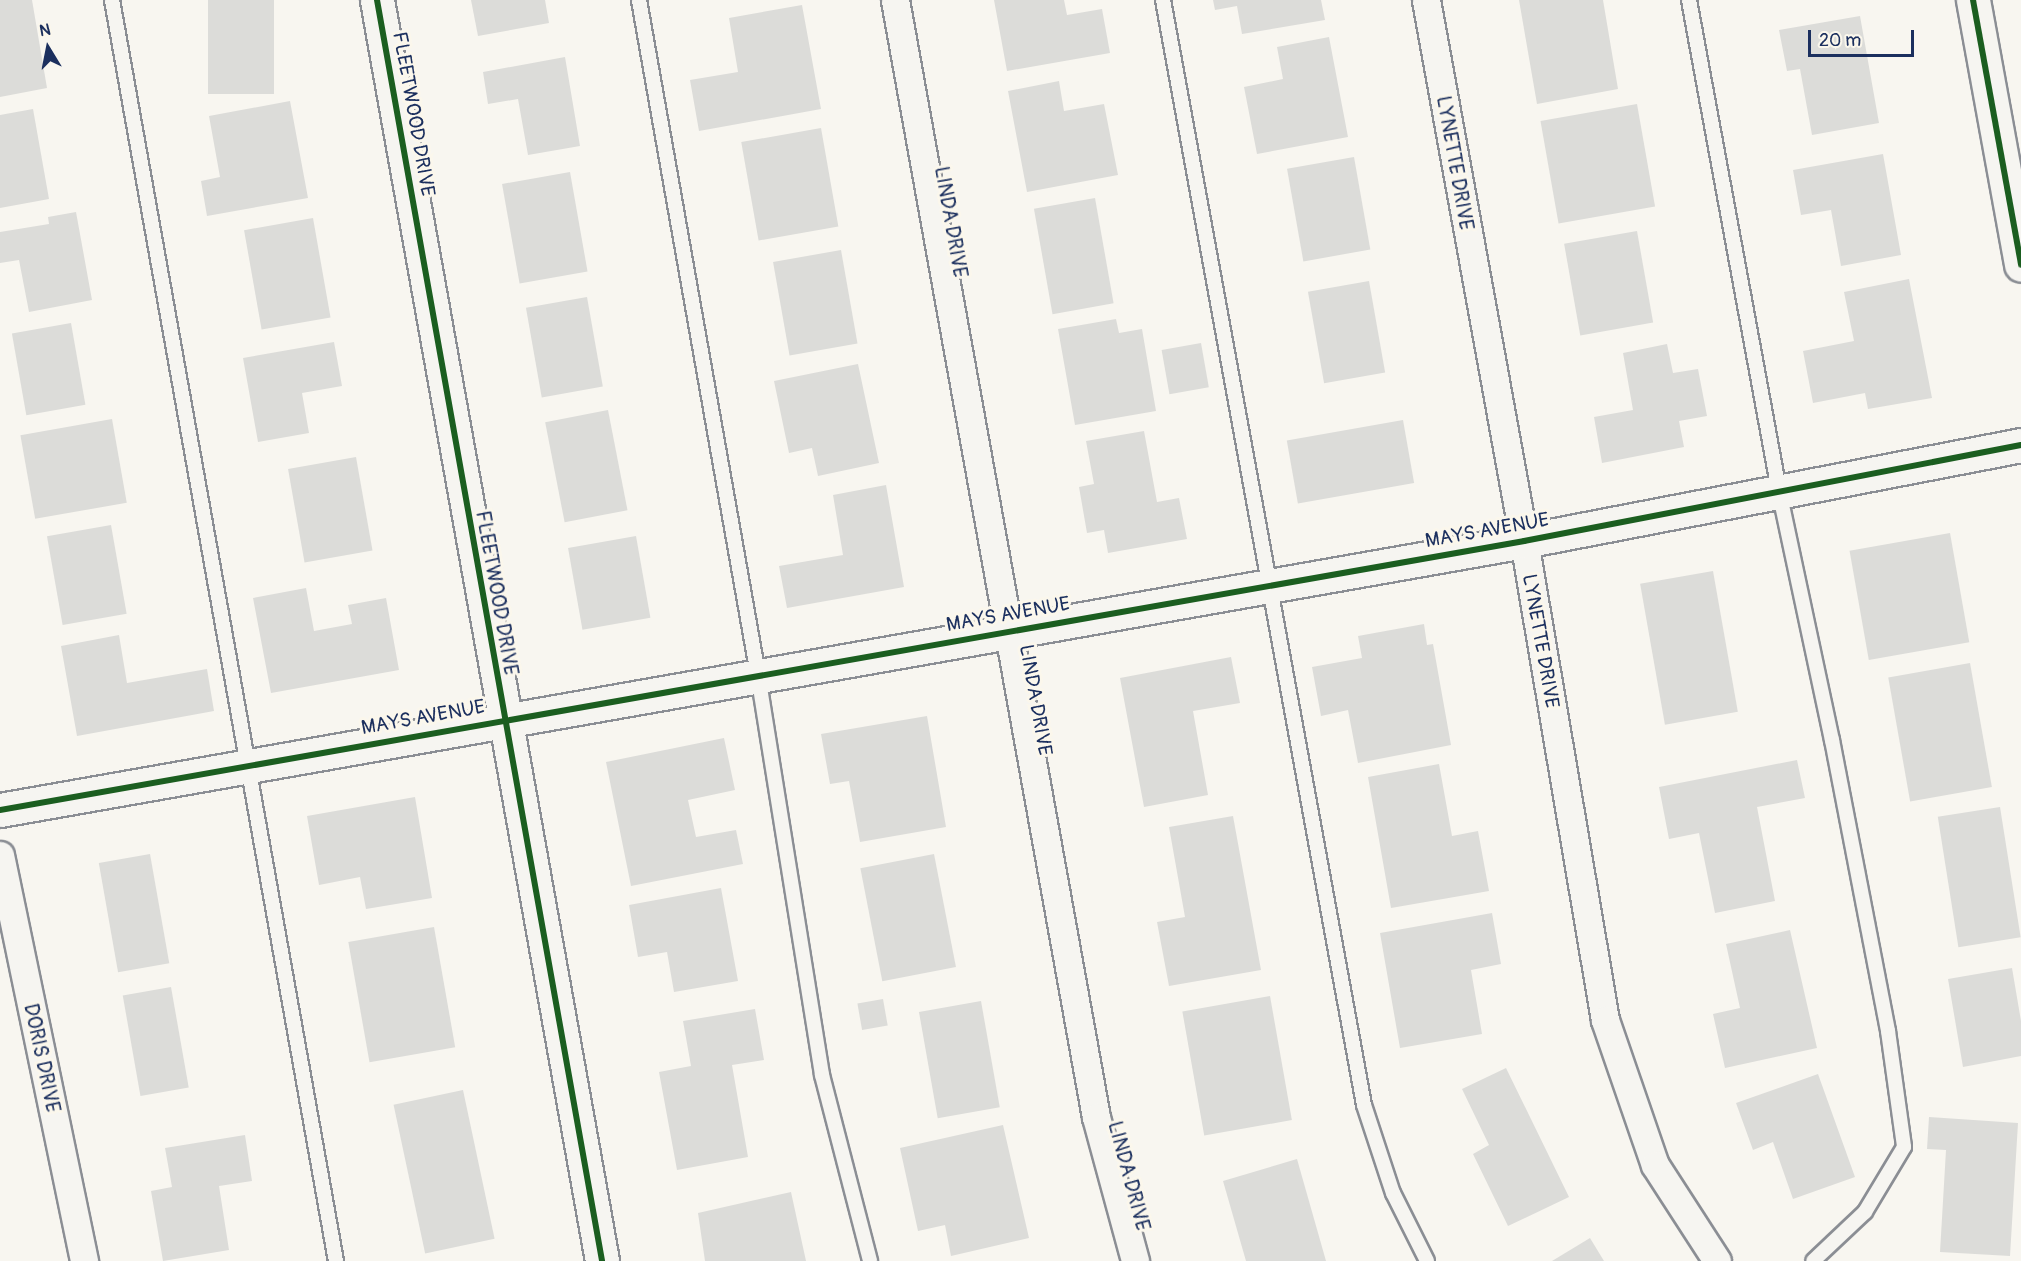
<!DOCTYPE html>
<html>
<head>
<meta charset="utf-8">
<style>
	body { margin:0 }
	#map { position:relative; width:2021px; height:1261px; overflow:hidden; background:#f8f6f0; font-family:Pangolin,sans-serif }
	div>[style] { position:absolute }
	.building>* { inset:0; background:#dcdcd9; transform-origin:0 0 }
	.roads { filter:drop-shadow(2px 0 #8b8e94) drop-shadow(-2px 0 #8b8e94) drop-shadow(0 2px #8b8e94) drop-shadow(0 -2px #8b8e94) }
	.service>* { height:14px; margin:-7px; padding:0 7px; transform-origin:7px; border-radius:7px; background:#f6f5f1 }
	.minor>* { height:27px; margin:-13.5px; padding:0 13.5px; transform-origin:13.5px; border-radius:13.5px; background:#f6f5f1 }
	.tertiary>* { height:33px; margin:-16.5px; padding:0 16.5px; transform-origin:16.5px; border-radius:16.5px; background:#f6f5f1 }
	.secondary>* { height:33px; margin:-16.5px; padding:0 16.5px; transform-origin:16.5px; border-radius:16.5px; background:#f6f5f1 }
	.cycleway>* { height:6px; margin:-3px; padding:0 3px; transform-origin:3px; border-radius:3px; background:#1b5e20 }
	span { translate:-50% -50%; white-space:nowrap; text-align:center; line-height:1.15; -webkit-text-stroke:6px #fbf7ec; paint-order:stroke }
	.street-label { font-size:20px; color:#1b2f5e }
	.north { position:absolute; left:18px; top:18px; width:60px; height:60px; -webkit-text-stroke:4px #fbf7ec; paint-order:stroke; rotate:350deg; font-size:16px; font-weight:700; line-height:24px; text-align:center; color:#1b2f5e }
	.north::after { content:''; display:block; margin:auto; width:21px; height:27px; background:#1b2f5e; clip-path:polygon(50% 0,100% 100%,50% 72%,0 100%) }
	.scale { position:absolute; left:1808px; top:30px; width:106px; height:27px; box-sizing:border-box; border:3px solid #1b2f5e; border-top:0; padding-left:8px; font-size:18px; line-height:21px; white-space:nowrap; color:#1b2f5e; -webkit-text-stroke:4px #fbf7ec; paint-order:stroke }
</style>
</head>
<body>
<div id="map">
	<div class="building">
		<i style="clip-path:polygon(0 0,32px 0,47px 88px,0 97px)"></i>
		<i style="left:208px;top:0;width:66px;height:94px"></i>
		<i style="clip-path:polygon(471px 0,545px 0,549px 23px,478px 36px)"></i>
		<i style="clip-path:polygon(994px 0,1064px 0,1067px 15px,1102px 9px,1110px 53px,1007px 71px)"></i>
		<i style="clip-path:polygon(1213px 0,1321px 0,1325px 20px,1242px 34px,1237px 6px,1215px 10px)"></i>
		<i style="clip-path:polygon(1519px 0,1603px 0,1618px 89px,1537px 104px)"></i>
		<i style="clip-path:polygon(802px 5px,821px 109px,699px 131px,690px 80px,738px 72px,729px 18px)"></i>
		<i style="clip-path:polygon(1860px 16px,1879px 123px,1812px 135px,1800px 69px,1787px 71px,1779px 30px)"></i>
		<i style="clip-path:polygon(1329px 37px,1348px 137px,1257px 154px,1244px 87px,1283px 79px,1277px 47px)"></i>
		<i style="clip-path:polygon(565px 57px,580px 146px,528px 155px,518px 99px,488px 104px,483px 72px)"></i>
		<i style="clip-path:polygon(1059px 81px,1064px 111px,1104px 104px,1118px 175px,1027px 192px,1008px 91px)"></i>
		<i style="clip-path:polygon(290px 101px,308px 198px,207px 216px,201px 181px,220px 177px,209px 116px)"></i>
		<i style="left:1637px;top:104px;width:104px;height:98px;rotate:80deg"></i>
		<i style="clip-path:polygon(33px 109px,49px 199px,0 208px,0 115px)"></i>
		<i style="left:821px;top:128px;width:100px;height:81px;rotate:80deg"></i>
		<i style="clip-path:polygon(1883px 154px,1901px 255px,1841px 266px,1831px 210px,1801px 215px,1793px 170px)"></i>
		<i style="left:1354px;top:157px;width:94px;height:68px;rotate:80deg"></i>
		<i style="left:570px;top:172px;width:101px;height:69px;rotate:80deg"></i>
		<i style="left:1095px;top:198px;width:107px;height:62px;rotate:80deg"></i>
		<i style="clip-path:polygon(76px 212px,92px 300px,29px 312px,19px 260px,0 263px,0 232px,49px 224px,48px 217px)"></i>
		<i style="left:313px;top:218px;width:101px;height:70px;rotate:80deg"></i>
		<i style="left:1637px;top:231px;width:93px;height:74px;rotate:80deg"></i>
		<i style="left:841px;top:250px;width:95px;height:69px;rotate:80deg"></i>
		<i style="clip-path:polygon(1909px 279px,1932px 398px,1868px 409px,1865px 393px,1813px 403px,1803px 351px,1854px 341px,1844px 292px)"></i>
		<i style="left:1369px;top:281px;width:93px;height:62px;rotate:80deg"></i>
		<i style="left:587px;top:297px;width:91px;height:62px;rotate:80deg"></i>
		<i style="clip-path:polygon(1116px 319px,1119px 333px,1142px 329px,1156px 411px,1075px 425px,1058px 329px)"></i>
		<i style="left:71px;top:323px;width:83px;height:60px;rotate:80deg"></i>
		<i style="clip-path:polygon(334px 342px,342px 386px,302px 393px,309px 433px,258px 442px,243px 358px)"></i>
		<i style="left:1201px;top:343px;width:45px;height:40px;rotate:80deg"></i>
		<i style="clip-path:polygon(1667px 344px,1673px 373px,1698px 369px,1707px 416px,1679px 421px,1684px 447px,1602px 463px,1594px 417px,1633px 410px,1623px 353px)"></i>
		<i style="clip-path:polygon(858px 364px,879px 463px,818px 476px,812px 448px,789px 453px,774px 381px)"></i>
		<i style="left:608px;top:410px;width:102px;height:64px;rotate:79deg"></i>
		<i style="left:112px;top:419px;width:85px;height:93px;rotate:80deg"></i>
		<i style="left:1403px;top:420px;width:64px;height:118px;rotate:80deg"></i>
		<i style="clip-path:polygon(1144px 431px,1157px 502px,1179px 498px,1187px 539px,1108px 553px,1104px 530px,1087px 533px,1079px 487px,1094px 484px,1086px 441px)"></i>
		<i style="left:356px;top:457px;width:95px;height:69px;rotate:80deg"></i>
		<i style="clip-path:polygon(886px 485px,904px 587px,787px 608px,779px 566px,843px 555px,833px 495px)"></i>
		<i style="left:111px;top:525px;width:90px;height:65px;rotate:80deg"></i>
		<i style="left:1950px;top:533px;width:111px;height:102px;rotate:80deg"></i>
		<i style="left:636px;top:536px;width:83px;height:69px;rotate:80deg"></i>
		<i style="left:1713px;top:571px;width:143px;height:74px;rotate:80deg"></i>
		<i style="clip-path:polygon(306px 588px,314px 631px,352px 624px,348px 605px,386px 598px,399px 670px,271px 693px,253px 598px)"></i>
		<i style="clip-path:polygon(1424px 624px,1427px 645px,1433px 644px,1451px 745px,1358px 763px,1348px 710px,1321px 716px,1312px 667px,1362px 658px,1358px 636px)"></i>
		<i style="clip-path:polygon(119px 635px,127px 683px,207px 669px,214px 711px,77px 736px,61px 646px)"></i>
		<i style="clip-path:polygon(1231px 657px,1240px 703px,1193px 711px,1208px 795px,1144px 807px,1120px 678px)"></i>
		<i style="left:1970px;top:663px;width:126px;height:83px;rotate:80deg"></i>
		<i style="clip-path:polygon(927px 716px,946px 827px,860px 842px,849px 781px,830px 784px,821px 734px)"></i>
		<i style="clip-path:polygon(724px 738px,735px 790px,688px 800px,696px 837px,736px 830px,743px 864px,631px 886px,606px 762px)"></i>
		<i style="clip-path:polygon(1797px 760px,1805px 798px,1757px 807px,1775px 901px,1715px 913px,1699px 833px,1669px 839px,1659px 787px)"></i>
		<i style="clip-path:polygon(1439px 764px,1452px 836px,1478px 831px,1489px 891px,1391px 908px,1368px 777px)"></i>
		<i style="clip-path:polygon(415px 797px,432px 898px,366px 909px,360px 877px,319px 885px,307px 816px)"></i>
		<i style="left:2000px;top:807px;width:132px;height:63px;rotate:81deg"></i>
		<i style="clip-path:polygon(1233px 816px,1261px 970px,1169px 986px,1157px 922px,1185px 917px,1169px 827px)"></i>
		<i style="left:150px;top:854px;width:111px;height:52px;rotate:80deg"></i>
		<i style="left:934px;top:854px;width:115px;height:75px;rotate:79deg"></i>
		<i style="clip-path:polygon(721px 888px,738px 981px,674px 992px,667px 952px,638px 957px,629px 905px)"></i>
		<i style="clip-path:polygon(1492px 913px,1501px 964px,1471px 970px,1482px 1034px,1400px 1048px,1380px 933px)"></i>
		<i style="left:434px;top:927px;width:122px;height:87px;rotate:80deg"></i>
		<i style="clip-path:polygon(1790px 930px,1817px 1048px,1725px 1068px,1713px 1014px,1740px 1008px,1726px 944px)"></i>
		<i style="clip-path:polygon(2012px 968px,2021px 1021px,2021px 1056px,1963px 1067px,1948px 979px)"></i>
		<i style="left:171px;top:987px;width:102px;height:49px;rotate:80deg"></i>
		<i style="left:1270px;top:996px;width:126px;height:89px;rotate:80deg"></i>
		<i style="left:883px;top:999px;width:27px;height:26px;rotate:80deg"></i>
		<i style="left:981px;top:1001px;width:108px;height:63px;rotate:80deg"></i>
		<i style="clip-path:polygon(755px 1009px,764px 1060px,732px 1065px,748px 1157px,677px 1170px,659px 1072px,691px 1066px,683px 1021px)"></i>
		<i style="clip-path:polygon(1506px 1068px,1569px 1197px,1508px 1226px,1473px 1154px,1489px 1145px,1462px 1089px)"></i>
		<i style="clip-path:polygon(1818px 1074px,1855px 1177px,1793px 1199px,1773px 1142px,1753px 1150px,1736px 1103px)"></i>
		<i style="left:463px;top:1090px;width:152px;height:71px;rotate:78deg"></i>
		<i style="clip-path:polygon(1929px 1117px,2018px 1123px,2010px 1256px,1940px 1252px,1946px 1150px,1927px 1149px)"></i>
		<i style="clip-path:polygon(1003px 1125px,1029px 1238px,951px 1256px,945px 1225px,918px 1231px,900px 1148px)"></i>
		<i style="clip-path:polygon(245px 1135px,252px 1181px,219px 1186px,229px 1250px,163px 1261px,151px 1191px,172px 1187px,165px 1148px)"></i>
		<i style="clip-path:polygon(1297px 1159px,1326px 1261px,1246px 1261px,1223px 1181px)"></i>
		<i style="clip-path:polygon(791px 1192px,806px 1261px,705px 1261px,698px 1213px)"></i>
		<i style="clip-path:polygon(1590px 1238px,1604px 1261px,1552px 1261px)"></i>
	</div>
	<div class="roads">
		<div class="service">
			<i style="left:112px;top:0;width:1281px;rotate:79.93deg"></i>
			<i style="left:639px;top:0;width:685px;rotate:80deg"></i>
			<i style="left:758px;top:675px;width:405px;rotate:80.9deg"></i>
			<i style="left:822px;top:1075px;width:192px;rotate:75.5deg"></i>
			<i style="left:1163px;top:0;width:1123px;rotate:79.69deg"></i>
			<i style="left:1364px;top:1105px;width:93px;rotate:71.8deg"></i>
			<i style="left:1393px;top:1193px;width:76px;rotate:63.4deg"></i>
			<i style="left:1689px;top:0;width:499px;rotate:79.6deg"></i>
			<i style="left:1779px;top:491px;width:255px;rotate:78deg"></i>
			<i style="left:1832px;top:740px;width:296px;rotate:79.1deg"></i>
			<i style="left:1888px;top:1031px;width:117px;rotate:82.1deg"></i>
			<i style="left:1904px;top:1147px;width:76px;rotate:121deg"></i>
			<i style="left:1865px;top:1212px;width:71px;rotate:136.7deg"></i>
		</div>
		<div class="minor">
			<i style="left:895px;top:0;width:1135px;rotate:79.8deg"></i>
			<i style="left:1096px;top:1117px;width:149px;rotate:74.8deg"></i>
			<i style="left:1426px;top:0;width:550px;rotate:79.73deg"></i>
			<i style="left:1524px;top:541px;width:486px;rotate:80.4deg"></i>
			<i style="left:1605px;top:1020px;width:153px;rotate:71deg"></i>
			<i style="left:1655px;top:1165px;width:114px;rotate:57.1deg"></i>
			<i style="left:0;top:855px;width:415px;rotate:78.3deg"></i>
		</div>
		<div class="tertiary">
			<i style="left:377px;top:0;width:1281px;rotate:79.88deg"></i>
			<i style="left:0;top:810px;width:1548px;rotate:-10.01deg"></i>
			<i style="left:1524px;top:541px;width:506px;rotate:-10.93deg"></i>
		</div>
		<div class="secondary">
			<i style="left:1973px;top:0;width:269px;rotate:79.7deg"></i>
		</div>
	</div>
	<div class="cycleway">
		<i style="left:377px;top:0;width:1281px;rotate:79.88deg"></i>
		<i style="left:1973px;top:0;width:269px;rotate:79.7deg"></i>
		<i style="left:0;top:810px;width:1548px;rotate:-10.01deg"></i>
		<i style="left:1524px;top:541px;width:506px;rotate:-10.93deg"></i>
	</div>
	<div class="street-label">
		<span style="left:414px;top:114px;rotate:80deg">FLEETWOOD DRIVE</span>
		<span style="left:1455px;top:163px;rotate:80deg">LYNETTE DRIVE</span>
		<span style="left:951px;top:222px;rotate:80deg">LINDA DRIVE</span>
		<span style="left:1487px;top:530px;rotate:-10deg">MAYS AVENUE</span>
		<span style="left:497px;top:593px;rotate:80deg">FLEETWOOD DRIVE</span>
		<span style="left:1008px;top:614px;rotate:-10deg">MAYS AVENUE</span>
		<span style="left:1541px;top:641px;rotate:80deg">LYNETTE DRIVE</span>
		<span style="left:1036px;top:700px;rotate:80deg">LINDA DRIVE</span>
		<span style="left:423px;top:717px;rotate:-10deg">MAYS AVENUE</span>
		<span style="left:42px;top:1058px;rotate:78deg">DORIS DRIVE</span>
		<span style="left:1129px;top:1176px;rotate:75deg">LINDA DRIVE</span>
	</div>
	<div class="north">N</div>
	<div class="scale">20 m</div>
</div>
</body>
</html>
